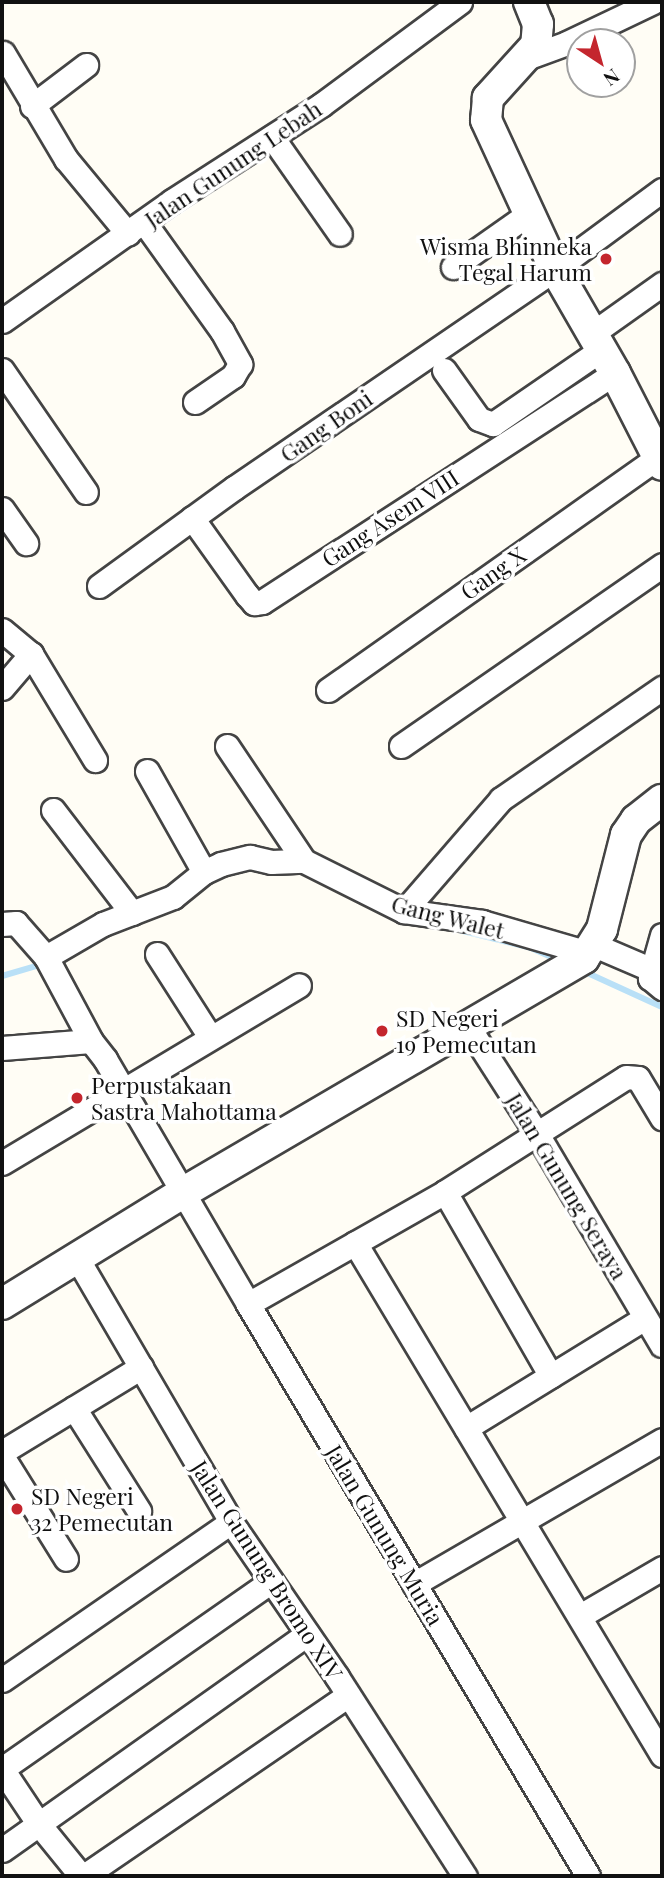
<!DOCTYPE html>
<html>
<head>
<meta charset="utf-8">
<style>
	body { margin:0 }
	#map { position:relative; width:664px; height:1878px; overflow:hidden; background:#fffdf5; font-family:"Playfair Display",serif }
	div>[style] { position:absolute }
	.stream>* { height:6px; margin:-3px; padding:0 3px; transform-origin:3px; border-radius:3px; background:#b9e0f7 }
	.roads { filter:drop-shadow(2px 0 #444) drop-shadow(-2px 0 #444) drop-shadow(0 2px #444) drop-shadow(0 -2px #444) }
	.minor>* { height:23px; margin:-11.5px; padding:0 11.5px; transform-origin:11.5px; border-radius:11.5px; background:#fff }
	.tertiary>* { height:30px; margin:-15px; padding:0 15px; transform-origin:15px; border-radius:15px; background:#fff }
	.dots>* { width:19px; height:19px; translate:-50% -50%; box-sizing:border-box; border:4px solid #fff; border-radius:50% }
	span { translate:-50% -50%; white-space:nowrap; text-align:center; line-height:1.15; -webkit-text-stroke:7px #fff; paint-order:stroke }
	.street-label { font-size:23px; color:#111 }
	.poi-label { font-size:23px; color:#111 }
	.right { translate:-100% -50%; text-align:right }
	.left { translate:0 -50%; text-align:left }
	.frame { position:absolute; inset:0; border:4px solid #111; pointer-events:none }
	.north { position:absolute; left:566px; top:28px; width:70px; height:70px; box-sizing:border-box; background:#fff; border:2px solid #a0a0a0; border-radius:50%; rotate:144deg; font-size:19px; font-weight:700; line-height:28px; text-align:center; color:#111 }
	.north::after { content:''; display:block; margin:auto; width:24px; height:32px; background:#c4262e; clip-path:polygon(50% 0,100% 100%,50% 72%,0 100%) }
</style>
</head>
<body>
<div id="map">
	<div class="stream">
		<i style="left:455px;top:929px;width:78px;rotate:14deg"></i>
		<i style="left:531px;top:948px;width:34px;rotate:24deg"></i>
		<i style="left:581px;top:970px;width:89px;rotate:24.6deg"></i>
		<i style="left:2px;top:976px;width:43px;rotate:-16.3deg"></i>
	</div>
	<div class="roads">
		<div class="minor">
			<i style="left:3px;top:53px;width:123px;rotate:59.3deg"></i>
			<i style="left:66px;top:159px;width:97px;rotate:50.4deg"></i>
			<i style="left:529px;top:57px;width:40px;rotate:-20.2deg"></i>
			<i style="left:567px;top:43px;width:95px;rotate:-25.5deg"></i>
			<i style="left:32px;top:106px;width:68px;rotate:-37.2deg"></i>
			<i style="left:272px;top:137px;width:118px;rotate:55deg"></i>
			<i style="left:144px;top:222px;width:134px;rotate:54.4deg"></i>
			<i style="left:222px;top:331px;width:38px;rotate:61deg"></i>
			<i style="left:240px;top:364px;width:14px;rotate:120deg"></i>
			<i style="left:233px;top:376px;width:46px;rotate:145.6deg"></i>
			<i style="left:453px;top:267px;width:92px;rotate:-35.2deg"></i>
			<i style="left:2px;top:321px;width:208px;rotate:-35.2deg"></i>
			<i style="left:172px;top:201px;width:177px;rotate:-32.8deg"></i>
			<i style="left:321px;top:105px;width:173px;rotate:-36.5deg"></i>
			<i style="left:593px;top:333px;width:85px;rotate:-35.4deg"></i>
			<i style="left:2px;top:370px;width:148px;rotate:55.5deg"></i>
			<i style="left:444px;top:370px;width:60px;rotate:54.5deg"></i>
			<i style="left:479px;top:419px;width:15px;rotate:20deg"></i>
			<i style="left:493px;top:424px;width:132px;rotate:-34.5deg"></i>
			<i style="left:2px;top:509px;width:42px;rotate:54.8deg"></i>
			<i style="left:192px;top:518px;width:95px;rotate:54.5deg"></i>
			<i style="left:247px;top:595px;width:11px;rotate:49deg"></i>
			<i style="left:254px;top:603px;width:8px;rotate:-7deg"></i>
			<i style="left:262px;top:602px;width:421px;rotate:-33deg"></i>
			<i style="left:99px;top:586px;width:167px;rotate:-36deg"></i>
			<i style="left:234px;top:488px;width:389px;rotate:-34.3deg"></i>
			<i style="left:555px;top:269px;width:133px;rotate:-36.4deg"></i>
			<i style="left:2px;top:630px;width:38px;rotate:40deg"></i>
			<i style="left:31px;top:654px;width:124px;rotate:58.9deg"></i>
			<i style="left:2px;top:688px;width:45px;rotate:-49.5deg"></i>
			<i style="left:328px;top:690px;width:404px;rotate:-35.2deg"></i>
			<i style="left:227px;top:746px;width:138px;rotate:56.2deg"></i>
			<i style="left:401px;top:746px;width:318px;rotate:-34.7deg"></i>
			<i style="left:147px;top:771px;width:116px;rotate:60.6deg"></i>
			<i style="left:53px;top:810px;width:130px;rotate:52.5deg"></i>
			<i style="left:404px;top:911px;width:148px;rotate:-49.1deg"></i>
			<i style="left:501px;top:799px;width:196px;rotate:-34.6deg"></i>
			<i style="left:2px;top:924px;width:14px;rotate:-4deg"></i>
			<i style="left:16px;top:923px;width:45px;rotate:48.6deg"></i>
			<i style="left:46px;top:957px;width:95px;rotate:61.8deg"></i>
			<i style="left:662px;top:935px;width:45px;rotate:105.6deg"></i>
			<i style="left:650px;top:978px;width:16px;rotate:40deg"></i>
			<i style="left:594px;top:945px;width:61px;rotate:23.2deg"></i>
			<i style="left:157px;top:954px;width:98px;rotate:57.4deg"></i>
			<i style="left:46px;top:957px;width:66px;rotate:-30.1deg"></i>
			<i style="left:103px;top:924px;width:75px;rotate:-21.1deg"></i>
			<i style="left:173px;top:897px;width:40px;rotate:-39deg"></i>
			<i style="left:204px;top:872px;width:19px;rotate:-25deg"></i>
			<i style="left:221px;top:864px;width:30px;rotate:-14deg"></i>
			<i style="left:250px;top:857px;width:22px;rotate:13deg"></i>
			<i style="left:271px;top:862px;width:33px;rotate:-2deg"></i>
			<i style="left:304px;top:861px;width:112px;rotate:26.6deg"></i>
			<i style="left:404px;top:911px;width:79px;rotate:8deg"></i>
			<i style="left:482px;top:922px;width:111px;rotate:16.2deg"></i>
			<i style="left:469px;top:1028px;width:126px;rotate:57.3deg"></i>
			<i style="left:537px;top:1134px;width:245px;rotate:59.4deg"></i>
			<i style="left:2px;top:1048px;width:89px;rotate:-4.5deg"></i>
			<i style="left:91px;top:1041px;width:23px;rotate:52deg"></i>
			<i style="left:105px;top:1059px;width:284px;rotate:59.7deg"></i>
			<i style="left:248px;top:1304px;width:665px;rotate:59.27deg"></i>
			<i style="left:2px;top:1163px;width:346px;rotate:-30.9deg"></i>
			<i style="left:445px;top:1192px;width:212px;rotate:60.1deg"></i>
			<i style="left:355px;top:1243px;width:597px;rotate:59.05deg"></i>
			<i style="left:77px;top:1258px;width:306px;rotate:59.7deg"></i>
			<i style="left:231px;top:1522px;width:188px;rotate:55.6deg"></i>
			<i style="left:337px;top:1677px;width:237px;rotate:57.3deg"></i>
			<i style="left:248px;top:1304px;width:227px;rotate:-29.6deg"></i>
			<i style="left:445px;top:1192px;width:214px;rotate:-32.4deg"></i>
			<i style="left:626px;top:1077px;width:12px;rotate:5deg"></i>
			<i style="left:638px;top:1078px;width:47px;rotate:59deg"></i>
			<i style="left:74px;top:1408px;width:122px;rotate:57.7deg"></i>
			<i style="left:466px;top:1428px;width:210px;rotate:-31.6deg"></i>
			<i style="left:2px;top:1452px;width:163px;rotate:-31.4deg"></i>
			<i style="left:2px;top:1456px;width:121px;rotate:58.1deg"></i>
			<i style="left:414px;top:1584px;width:287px;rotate:-30.1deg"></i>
			<i style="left:580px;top:1616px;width:95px;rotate:-30.3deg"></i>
			<i style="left:2px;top:1680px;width:278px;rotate:-34.6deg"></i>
			<i style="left:2px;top:1769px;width:327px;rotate:-34.9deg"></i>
			<i style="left:2px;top:1769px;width:65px;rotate:56.3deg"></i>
			<i style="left:38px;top:1823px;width:68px;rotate:50.9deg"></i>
			<i style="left:2px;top:1850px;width:374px;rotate:-35.3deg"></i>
			<i style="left:84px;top:1876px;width:320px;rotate:-34.4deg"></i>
		</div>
		<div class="tertiary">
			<i style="left:529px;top:2px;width:24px;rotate:68deg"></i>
			<i style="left:538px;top:24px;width:21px;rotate:95deg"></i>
			<i style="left:536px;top:45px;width:72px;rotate:132.2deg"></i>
			<i style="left:488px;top:98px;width:22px;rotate:95deg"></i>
			<i style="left:486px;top:120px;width:164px;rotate:65.2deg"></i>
			<i style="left:555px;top:269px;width:120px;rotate:60deg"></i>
			<i style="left:615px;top:373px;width:103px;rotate:62.9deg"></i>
			<i style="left:2px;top:1304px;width:214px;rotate:-31.6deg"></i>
			<i style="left:184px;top:1192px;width:463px;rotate:-30.3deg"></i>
			<i style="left:584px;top:958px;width:34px;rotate:-58deg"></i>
			<i style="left:602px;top:929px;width:97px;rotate:-75.7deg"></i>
			<i style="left:626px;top:835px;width:18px;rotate:-56deg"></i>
			<i style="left:636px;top:820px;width:33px;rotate:-38deg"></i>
		</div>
	</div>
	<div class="dots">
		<i style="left:606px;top:259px;background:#c4262e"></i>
		<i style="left:382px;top:1031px;background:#c4262e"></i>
		<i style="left:77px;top:1098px;background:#c4262e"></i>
		<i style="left:17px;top:1509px;background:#c4262e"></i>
	</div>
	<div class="street-label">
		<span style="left:233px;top:164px;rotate:-34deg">Jalan Gunung Lebah</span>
		<span style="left:326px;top:426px;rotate:-35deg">Gang Boni</span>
		<span style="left:390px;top:518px;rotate:-33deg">Gang Asem VIII</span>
		<span style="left:493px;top:573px;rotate:-35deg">Gang X</span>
		<span style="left:448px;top:917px;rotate:14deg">Gang Walet</span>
		<span style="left:567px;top:1186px;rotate:59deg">Jalan Gunung Seraya</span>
		<span style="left:385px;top:1535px;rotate:59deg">Jalan Gunung Muria</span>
		<span style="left:267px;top:1570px;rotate:57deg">Jalan Gunung Bromo XIV</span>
	</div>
	<div class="poi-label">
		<span class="right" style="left:592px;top:259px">Wisma Bhinneka<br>Tegal Harum</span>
		<span class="left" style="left:396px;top:1031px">SD Negeri<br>19 Pemecutan</span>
		<span class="left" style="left:91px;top:1098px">Perpustakaan<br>Sastra Mahottama</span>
		<span class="left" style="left:31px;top:1509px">SD Negeri<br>32 Pemecutan</span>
	</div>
	<div class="frame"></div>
	<div class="north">N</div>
</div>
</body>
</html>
